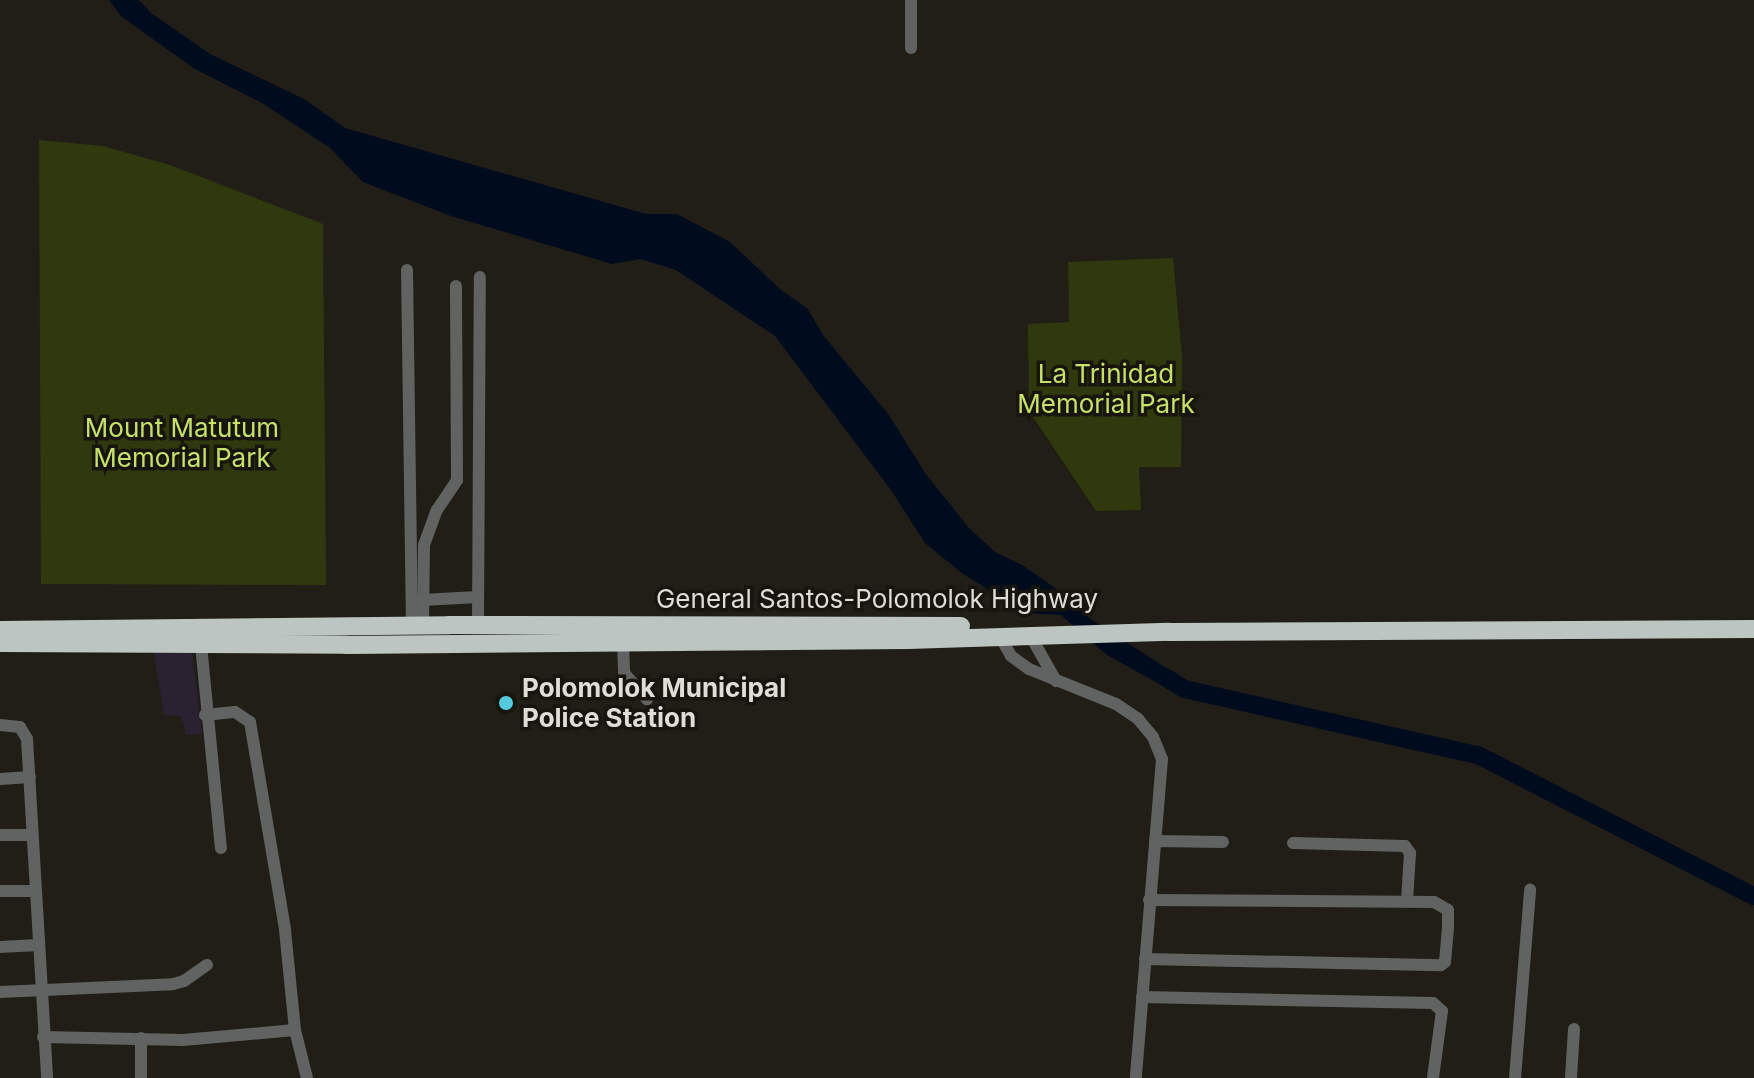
<!DOCTYPE html>
<html>
<head>
<meta charset="utf-8">
<style>
	body { margin:0 }
	#map { position:relative; width:1754px; height:1078px; overflow:hidden; background:#211e18; font-family:Inter,sans-serif }
	div>[style] { position:absolute }
	.commercial>* { inset:0; background:#2a2231 }
	.green>* { inset:0; background:#2f390d }
	.water>* { inset:0; background:#000b1e }
	.river>* { height:18px; margin:-9px; padding:0 9px; transform-origin:9px; border-radius:9px; background:#000b1e }
	.minor>* { height:12px; margin:-6px; padding:0 6px; transform-origin:6px; border-radius:6px; background:#606362 }
	.highway>* { height:18px; margin:-9px; padding:0 9px; transform-origin:9px; border-radius:9px; background:#bcc5c1 }
	.dots>* { width:22px; height:22px; translate:-50% -50%; box-sizing:border-box; border:4px solid #18150f; border-radius:50% }
	span { translate:-50% -50%; white-space:nowrap; text-align:center; line-height:1.15; -webkit-text-stroke:7px #18150f; paint-order:stroke }
	.park-label { font-size:26px; color:#c5e16a }
	.street-label { font-size:26px; color:#dfddd9 }
	.poi-label { font-size:26px; color:#dfddd9; font-weight:700 }
	.left { translate:0 -50%; text-align:left }
</style>
</head>
<body>
<div id="map">
	<div class="commercial">
		<i style="clip-path:polygon(154px 653px,192px 653px,202px 734px,186px 735px,181px 716px,164px 715px)"></i>
	</div>
	<div class="green">
		<i style="clip-path:polygon(39px 140px,103px 146px,170px 165px,323px 224px,326px 585px,41px 584px)"></i>
		<i style="clip-path:polygon(1173px 258px,1182px 357px,1181px 467px,1139px 467px,1141px 510px,1096px 511px,1029px 411px,1028px 324px,1069px 322px,1068px 262px)"></i>
	</div>
	<div class="water">
		<i style="clip-path:polygon(109px 0,139px 0,151px 13px,210px 54px,304px 99px,345px 128px,646px 214px,677px 214px,730px 242px,781px 290px,807px 308px,823px 335px,889px 415px,925px 473px,969px 528px,995px 552px,1022px 565px,1074px 601px,1089px 618px,1183px 679px,1184px 689px,1172px 691px,1107px 655px,1061px 615px,1026px 613px,963px 574px,925px 543px,891px 490px,775px 336px,676px 270px,640px 259px,612px 264px,451px 216px,363px 182px,330px 148px,262px 103px,195px 69px,122px 17px)"></i>
	</div>
	<div class="river">
		<i style="left:1165px;top:677px;width:22px;rotate:32deg"></i>
		<i style="left:1184px;top:689px;width:301px;rotate:12.7deg"></i>
		<i style="left:1478px;top:755px;width:310px;rotate:27.1deg"></i>
	</div>
	<div class="minor">
		<i style="left:911px;top:0;width:48px;rotate:90deg"></i>
		<i style="left:407px;top:270px;width:356px;rotate:89.2deg"></i>
		<i style="left:422px;top:600px;width:56px;rotate:-3.1deg"></i>
		<i style="left:423px;top:625px;width:80px;rotate:-89.3deg"></i>
		<i style="left:424px;top:545px;width:37px;rotate:-70deg"></i>
		<i style="left:437px;top:510px;width:36px;rotate:-56deg"></i>
		<i style="left:457px;top:480px;width:194px;rotate:-90.3deg"></i>
		<i style="left:478px;top:625px;width:348px;rotate:-89.7deg"></i>
		<i style="left:999px;top:635px;width:24px;rotate:60deg"></i>
		<i style="left:1011px;top:656px;width:22px;rotate:36deg"></i>
		<i style="left:1029px;top:669px;width:94px;rotate:21.9deg"></i>
		<i style="left:1116px;top:704px;width:27px;rotate:34deg"></i>
		<i style="left:1138px;top:719px;width:23px;rotate:50deg"></i>
		<i style="left:1153px;top:737px;width:24px;rotate:68deg"></i>
		<i style="left:1162px;top:759px;width:320px;rotate:94.7deg"></i>
		<i style="left:1030px;top:635px;width:53px;rotate:60.5deg"></i>
		<i style="left:623px;top:641px;width:32px;rotate:88deg"></i>
		<i style="left:624px;top:673px;width:35px;rotate:49deg"></i>
		<i style="left:201px;top:645px;width:204px;rotate:84.4deg"></i>
		<i style="left:205px;top:715px;width:30px;rotate:-6deg"></i>
		<i style="left:235px;top:712px;width:18px;rotate:34deg"></i>
		<i style="left:250px;top:722px;width:211px;rotate:80.4deg"></i>
		<i style="left:285px;top:930px;width:100px;rotate:84.3deg"></i>
		<i style="left:295px;top:1030px;width:49px;rotate:76deg"></i>
		<i style="left:0;top:725px;width:20px;rotate:6deg"></i>
		<i style="left:20px;top:727px;width:14px;rotate:60deg"></i>
		<i style="left:27px;top:739px;width:340px;rotate:86.6deg"></i>
		<i style="left:0;top:779px;width:30px;rotate:-4deg"></i>
		<i style="left:0;top:835px;width:31px"></i>
		<i style="left:1155px;top:841px;width:68px;rotate:0.8deg"></i>
		<i style="left:1293px;top:843px;width:112px;rotate:1.5deg"></i>
		<i style="left:1405px;top:846px;width:9px;rotate:54deg"></i>
		<i style="left:1410px;top:853px;width:48px;rotate:93.6deg"></i>
		<i style="left:0;top:891px;width:35px"></i>
		<i style="left:0;top:947px;width:38px;rotate:-3deg"></i>
		<i style="left:1145px;top:959px;width:296px;rotate:1.2deg"></i>
		<i style="left:1441px;top:965px;width:5px;rotate:-37deg"></i>
		<i style="left:1445px;top:962px;width:36px;rotate:-85deg"></i>
		<i style="left:1448px;top:926px;width:16px;rotate:-90deg"></i>
		<i style="left:1448px;top:910px;width:16px;rotate:-150deg"></i>
		<i style="left:1434px;top:902px;width:285px;rotate:-179.6deg"></i>
		<i style="left:0;top:992px;width:173px;rotate:-2.6deg"></i>
		<i style="left:173px;top:984px;width:11px;rotate:-15deg"></i>
		<i style="left:184px;top:981px;width:28px;rotate:-35deg"></i>
		<i style="left:1142px;top:997px;width:291px;rotate:1.2deg"></i>
		<i style="left:1433px;top:1003px;width:12px;rotate:42deg"></i>
		<i style="left:1442px;top:1011px;width:68px;rotate:97.7deg"></i>
		<i style="left:43px;top:1037px;width:140px;rotate:1.2deg"></i>
		<i style="left:183px;top:1040px;width:112px;rotate:-5.1deg"></i>
		<i style="left:141px;top:1038px;width:40px;rotate:90deg"></i>
		<i style="left:1515px;top:1078px;width:189px;rotate:-85.4deg"></i>
		<i style="left:1571px;top:1078px;width:49px;rotate:-86.5deg"></i>
	</div>
	<div class="highway">
		<i style="left:0;top:630px;width:449px;rotate:-0.6deg"></i>
		<i style="left:449px;top:625px;width:512px;rotate:0.11deg"></i>
		<i style="left:0;top:643px;width:347px;rotate:0.3deg"></i>
		<i style="left:347px;top:645px;width:561px;rotate:-0.51deg"></i>
		<i style="left:908px;top:640px;width:261px;rotate:-1.8deg"></i>
		<i style="left:1169px;top:632px;width:585px;rotate:-0.29deg"></i>
	</div>
	<div class="dots">
		<i style="left:506px;top:703px;background:#54cadc"></i>
	</div>
	<div class="park-label">
		<span style="left:1106px;top:389px">La Trinidad<br>Memorial Park</span>
		<span style="left:182px;top:443px">Mount Matutum<br>Memorial Park</span>
	</div>
	<div class="street-label">
		<span style="left:877px;top:599px">General Santos-Polomolok Highway</span>
	</div>
	<div class="poi-label">
		<span class="left" style="left:522px;top:703px">Polomolok Municipal<br>Police Station</span>
	</div>
</div>
</body>
</html>
